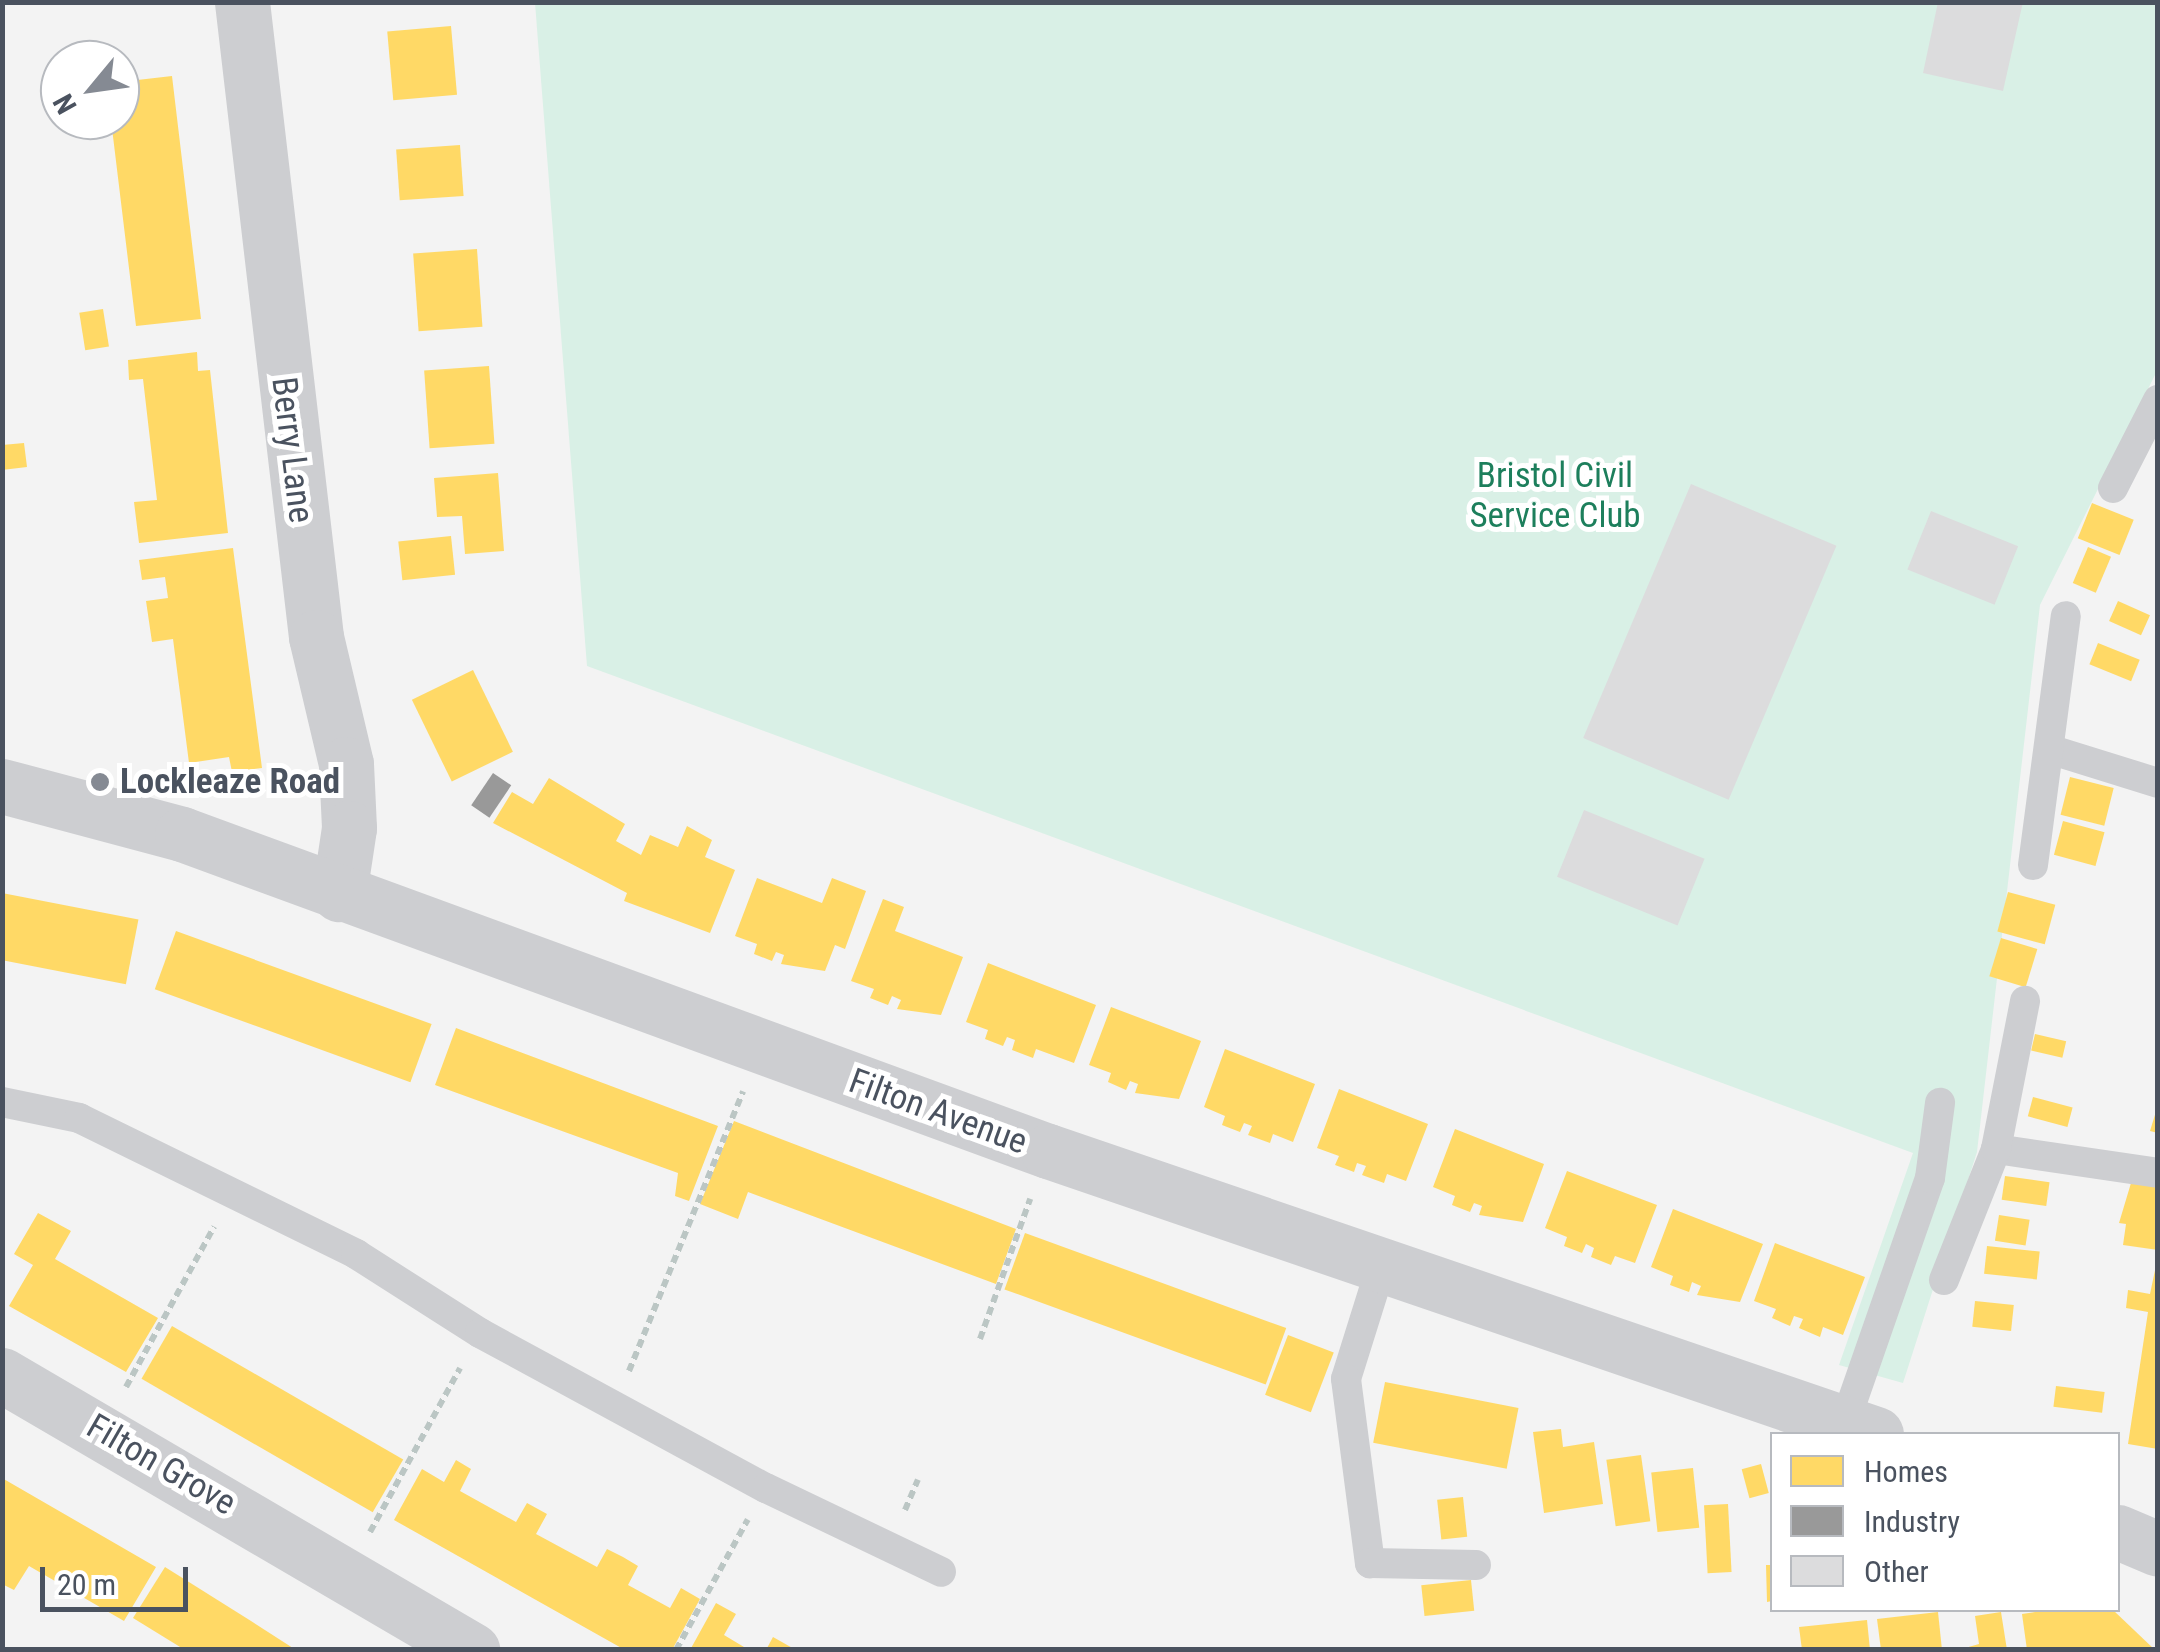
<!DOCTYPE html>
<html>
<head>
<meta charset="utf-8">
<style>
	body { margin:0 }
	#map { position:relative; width:2160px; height:1652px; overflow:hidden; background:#f3f3f3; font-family:"Roboto Condensed",sans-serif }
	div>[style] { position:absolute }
	.green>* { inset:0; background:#d9f0e6 }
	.homes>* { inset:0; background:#ffd966; transform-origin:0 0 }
	.industry>* { inset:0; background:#999; transform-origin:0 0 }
	.building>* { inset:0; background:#dcdcdd; transform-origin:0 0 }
	.path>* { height:6px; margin-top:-3px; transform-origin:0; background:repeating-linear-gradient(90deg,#bbc6c4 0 8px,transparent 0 13px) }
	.service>* { height:30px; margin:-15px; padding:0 15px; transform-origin:15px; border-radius:15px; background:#cdced1 }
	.minor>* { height:55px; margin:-27.5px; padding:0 27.5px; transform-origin:27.5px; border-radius:27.5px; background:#cdced1 }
	.tertiary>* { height:55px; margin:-27.5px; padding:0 27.5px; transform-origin:27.5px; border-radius:27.5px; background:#cdced1 }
	.dots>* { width:28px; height:28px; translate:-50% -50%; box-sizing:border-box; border:5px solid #fff; border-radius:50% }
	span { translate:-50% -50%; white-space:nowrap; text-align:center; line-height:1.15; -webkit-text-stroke:10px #fff; paint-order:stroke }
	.street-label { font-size:35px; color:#4a525f }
	.park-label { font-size:35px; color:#1d7f5c }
	.poi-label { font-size:35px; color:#4a525f; font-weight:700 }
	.left { translate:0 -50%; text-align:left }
	.frame { position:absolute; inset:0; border:5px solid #4a525f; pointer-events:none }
	.legend { position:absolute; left:1770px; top:1432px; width:350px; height:180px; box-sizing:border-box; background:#fff; border:2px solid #b7babf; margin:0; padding:12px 18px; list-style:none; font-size:30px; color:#4a525f }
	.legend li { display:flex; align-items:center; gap:20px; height:50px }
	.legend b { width:50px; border:2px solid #b7babf }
	.north { position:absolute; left:40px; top:40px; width:100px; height:100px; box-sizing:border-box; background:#fff; border:2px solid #b7babf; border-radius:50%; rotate:241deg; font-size:28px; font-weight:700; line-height:40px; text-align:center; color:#4a525f }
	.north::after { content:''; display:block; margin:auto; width:35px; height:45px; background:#858a93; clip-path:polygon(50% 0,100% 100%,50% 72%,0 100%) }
	.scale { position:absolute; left:40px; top:1567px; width:148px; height:45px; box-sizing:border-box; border:5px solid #4a525f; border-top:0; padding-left:12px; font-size:30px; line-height:35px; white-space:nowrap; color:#4a525f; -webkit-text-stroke:8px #fff; paint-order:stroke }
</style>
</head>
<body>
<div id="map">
	<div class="green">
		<i style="clip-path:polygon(535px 3px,2157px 3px,2157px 371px,2040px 605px,1977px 1152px,1903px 1383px,1839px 1365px,1913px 1153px,587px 666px)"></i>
	</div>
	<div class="homes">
		<i style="left:451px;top:26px;width:69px;height:64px;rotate:85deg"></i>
		<i style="clip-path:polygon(172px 76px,201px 319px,136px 326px,111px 120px,120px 120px,120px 82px)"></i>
		<i style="left:460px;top:145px;width:51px;height:64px;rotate:86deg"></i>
		<i style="left:477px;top:249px;width:78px;height:64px;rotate:86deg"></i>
		<i style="left:103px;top:309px;width:38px;height:24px;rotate:81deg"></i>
		<i style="clip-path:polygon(197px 352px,198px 371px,210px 370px,228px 533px,139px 543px,134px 502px,157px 500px,143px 379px,129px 380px,128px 360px)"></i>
		<i style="left:489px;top:366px;width:78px;height:65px;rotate:86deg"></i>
		<i style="clip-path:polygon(24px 443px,27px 467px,2px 470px,2px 445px)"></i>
		<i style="clip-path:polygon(498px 473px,504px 551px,465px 554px,462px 516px,437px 517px,434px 478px)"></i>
		<i style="left:2092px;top:503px;width:45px;height:38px;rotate:22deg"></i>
		<i style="left:451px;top:536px;width:39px;height:53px;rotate:84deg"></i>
		<i style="left:2088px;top:547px;width:25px;height:39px;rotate:23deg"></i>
		<i style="clip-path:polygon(233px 548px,262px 768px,232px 772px,229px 757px,189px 763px,173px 639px,152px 642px,146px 601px,168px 598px,165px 577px,142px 580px,139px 560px)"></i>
		<i style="left:2118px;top:601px;width:35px;height:22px;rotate:24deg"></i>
		<i style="left:2098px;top:643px;width:45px;height:23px;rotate:22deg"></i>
		<i style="left:473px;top:670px;width:91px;height:68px;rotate:64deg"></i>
		<i style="left:2070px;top:777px;width:45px;height:39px;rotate:14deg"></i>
		<i style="clip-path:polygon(549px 778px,625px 824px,616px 841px,641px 855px,650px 835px,678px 847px,687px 826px,712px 840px,705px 857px,735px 870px,710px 933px,624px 901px,627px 893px,493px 823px,512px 792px,533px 804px)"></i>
		<i style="left:2063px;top:821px;width:43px;height:35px;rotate:15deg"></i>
		<i style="clip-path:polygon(757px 878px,822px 903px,832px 878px,866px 891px,845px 949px,835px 945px,825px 971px,781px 964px,784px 955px,776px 952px,772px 961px,754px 954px,757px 944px,735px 936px)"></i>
		<i style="left:2008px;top:892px;width:49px;height:41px;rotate:15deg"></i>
		<i style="left:2px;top:893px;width:139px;height:66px;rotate:11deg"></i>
		<i style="clip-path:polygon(883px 899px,904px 907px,895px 931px,963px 957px,941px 1015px,897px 1009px,901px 1000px,892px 996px,888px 1005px,870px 998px,874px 989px,851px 981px)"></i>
		<i style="left:176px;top:931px;width:272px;height:62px;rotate:20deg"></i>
		<i style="left:2001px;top:938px;width:38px;height:40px;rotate:17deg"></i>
		<i style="clip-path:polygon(988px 963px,1096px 1005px,1074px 1063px,1036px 1049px,1033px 1058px,1012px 1050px,1015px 1040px,1007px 1037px,1003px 1046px,985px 1039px,988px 1030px,966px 1022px)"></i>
		<i style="clip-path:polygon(1111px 1007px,1201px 1041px,1179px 1099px,1135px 1093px,1138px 1084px,1130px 1081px,1126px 1090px,1108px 1082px,1111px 1073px,1089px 1065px)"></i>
		<i style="clip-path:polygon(456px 1028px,718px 1126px,689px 1201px,675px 1196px,678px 1173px,435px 1085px)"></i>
		<i style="left:2035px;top:1034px;width:32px;height:17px;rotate:13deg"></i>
		<i style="clip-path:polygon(1225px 1049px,1315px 1084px,1293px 1142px,1273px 1134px,1270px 1143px,1248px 1135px,1252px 1126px,1244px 1123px,1240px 1132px,1222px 1125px,1225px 1116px,1204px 1107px)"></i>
		<i style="clip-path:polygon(1339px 1089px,1428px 1124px,1406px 1181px,1387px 1174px,1384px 1183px,1362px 1175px,1366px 1166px,1357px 1163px,1354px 1172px,1335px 1165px,1339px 1156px,1317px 1148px)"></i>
		<i style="left:2033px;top:1097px;width:41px;height:20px;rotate:15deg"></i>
		<i style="clip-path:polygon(2158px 1105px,2158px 1133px,2150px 1131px)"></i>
		<i style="clip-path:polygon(734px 1121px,1016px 1229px,996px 1284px,748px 1192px,738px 1219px,700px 1204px)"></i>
		<i style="clip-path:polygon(1455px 1129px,1544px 1164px,1523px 1222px,1479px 1215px,1482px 1206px,1474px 1203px,1470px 1212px,1452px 1205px,1455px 1196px,1433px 1187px)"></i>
		<i style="clip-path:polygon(1567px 1171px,1657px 1205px,1635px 1263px,1615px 1256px,1611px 1265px,1591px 1257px,1594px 1248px,1586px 1244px,1582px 1253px,1564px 1246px,1567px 1237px,1545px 1228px)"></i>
		<i style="left:2005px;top:1176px;width:45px;height:24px;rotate:8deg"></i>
		<i style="clip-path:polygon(2131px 1183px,2158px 1187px,2158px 1250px,2123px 1245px,2126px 1224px,2119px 1223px)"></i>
		<i style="clip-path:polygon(1673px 1209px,1763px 1244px,1740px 1302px,1697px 1295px,1701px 1286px,1692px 1282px,1689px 1292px,1670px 1285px,1673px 1276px,1651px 1267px)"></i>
		<i style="clip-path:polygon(38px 1213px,71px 1231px,55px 1259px,158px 1318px,126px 1372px,9px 1306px,33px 1265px,14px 1254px)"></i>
		<i style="left:1999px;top:1215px;width:31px;height:26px;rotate:9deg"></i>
		<i style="left:1025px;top:1233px;width:278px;height:60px;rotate:20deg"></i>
		<i style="clip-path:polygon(1775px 1243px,1865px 1277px,1843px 1335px,1823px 1327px,1820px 1337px,1799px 1328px,1803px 1319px,1794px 1316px,1790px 1326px,1772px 1318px,1776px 1309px,1754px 1301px)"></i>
		<i style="left:1987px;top:1246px;width:53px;height:28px;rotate:6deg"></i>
		<i style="clip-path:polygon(2158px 1256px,2158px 1449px,2128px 1444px,2148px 1312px,2126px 1308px,2128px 1290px,2150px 1294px)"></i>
		<i style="left:1975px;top:1301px;width:39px;height:26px;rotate:6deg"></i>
		<i style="left:172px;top:1326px;width:267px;height:61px;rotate:30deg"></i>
		<i style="left:1288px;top:1335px;width:49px;height:64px;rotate:21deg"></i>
		<i style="left:1385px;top:1382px;width:136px;height:62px;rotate:11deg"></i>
		<i style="left:2056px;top:1386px;width:49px;height:21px;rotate:7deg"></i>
		<i style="clip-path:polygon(1561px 1429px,1563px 1447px,1594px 1442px,1603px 1504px,1544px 1513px,1533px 1432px)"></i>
		<i style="left:1641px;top:1455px;width:67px;height:35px;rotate:82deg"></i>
		<i style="clip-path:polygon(456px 1460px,471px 1469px,460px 1491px,516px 1522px,527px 1503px,547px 1514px,536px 1534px,597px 1567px,607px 1549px,623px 1557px,638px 1566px,628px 1585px,670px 1608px,681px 1588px,700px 1599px,672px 1650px,625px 1650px,394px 1520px,422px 1469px,444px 1482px)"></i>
		<i style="left:1761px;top:1464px;width:30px;height:20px;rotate:75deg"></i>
		<i style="left:1693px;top:1468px;width:60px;height:42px;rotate:84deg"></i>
		<i style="clip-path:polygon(2px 1478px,156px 1567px,124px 1621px,29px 1566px,14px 1590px,2px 1584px)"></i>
		<i style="left:1463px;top:1497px;width:40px;height:26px;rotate:84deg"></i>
		<i style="left:1728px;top:1504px;width:68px;height:24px;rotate:87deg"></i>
		<i style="clip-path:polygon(1766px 1565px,1772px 1565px,1772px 1601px,1767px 1602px)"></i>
		<i style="clip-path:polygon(165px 1567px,251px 1621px,296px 1650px,185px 1650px,133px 1618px)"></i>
		<i style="left:1471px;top:1580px;width:31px;height:50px;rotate:84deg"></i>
		<i style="clip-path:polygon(716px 1603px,736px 1614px,724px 1635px,749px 1650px,690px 1650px)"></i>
		<i style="clip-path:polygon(2048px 1610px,2113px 1610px,2155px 1650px,2027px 1650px,2022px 1614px)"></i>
		<i style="clip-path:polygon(1938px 1612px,1942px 1650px,1881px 1650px,1877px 1619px)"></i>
		<i style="clip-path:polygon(2001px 1612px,2007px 1650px,1958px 1650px,1979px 1644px,1975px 1616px)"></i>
		<i style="clip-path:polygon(1867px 1620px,1870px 1650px,1802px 1650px,1799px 1627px)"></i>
		<i style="clip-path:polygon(773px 1637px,796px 1650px,766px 1650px)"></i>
	</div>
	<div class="industry">
		<i style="left:493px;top:773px;width:22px;height:39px;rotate:34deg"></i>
	</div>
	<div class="building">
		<i style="clip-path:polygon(1938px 2px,2023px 2px,2003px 91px,1923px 73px)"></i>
		<i style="left:1691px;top:484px;width:158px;height:276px;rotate:23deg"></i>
		<i style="left:1931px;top:511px;width:94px;height:63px;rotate:22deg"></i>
		<i style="left:1584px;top:810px;width:130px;height:72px;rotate:22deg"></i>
	</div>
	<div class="path">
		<i style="left:980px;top:1339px;width:149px;rotate:-70.3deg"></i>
		<i style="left:629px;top:1371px;width:302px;rotate:-67.8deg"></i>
		<i style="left:126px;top:1387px;width:183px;rotate:-61.2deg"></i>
		<i style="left:905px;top:1510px;width:33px;rotate:-67deg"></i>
		<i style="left:370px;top:1532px;width:187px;rotate:-61.2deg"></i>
		<i style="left:676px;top:1650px;width:149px;rotate:-61.2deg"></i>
	</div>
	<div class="service">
		<i style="left:2113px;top:488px;width:99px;rotate:-62.9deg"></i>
		<i style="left:2052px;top:750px;width:111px;rotate:17.3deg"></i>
		<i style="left:2033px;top:865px;width:251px;rotate:-82.5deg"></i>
		<i style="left:2px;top:1102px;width:79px;rotate:11.7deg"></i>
		<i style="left:79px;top:1118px;width:309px;rotate:26.1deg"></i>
		<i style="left:356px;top:1254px;width:147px;rotate:32.5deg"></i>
		<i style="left:480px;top:1333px;width:325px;rotate:28.5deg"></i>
		<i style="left:766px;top:1488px;width:194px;rotate:25.6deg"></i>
		<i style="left:1996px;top:1149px;width:164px;rotate:8.4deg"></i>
		<i style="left:1381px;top:1267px;width:117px;rotate:107.4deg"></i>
		<i style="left:1346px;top:1379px;width:186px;rotate:82.6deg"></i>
		<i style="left:1370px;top:1563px;width:106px;rotate:1.1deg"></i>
		<i style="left:1944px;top:1280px;width:141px;rotate:-68.3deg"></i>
		<i style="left:1996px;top:1149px;width:151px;rotate:-78.9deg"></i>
		<i style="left:1845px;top:1422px;width:258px;rotate:-70.8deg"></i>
		<i style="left:1930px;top:1178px;width:76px;rotate:-82.4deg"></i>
	</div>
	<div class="minor">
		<i style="left:242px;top:2px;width:639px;rotate:83.35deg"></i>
		<i style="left:316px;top:637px;width:130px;rotate:76.7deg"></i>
		<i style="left:346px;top:764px;width:64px;rotate:87.3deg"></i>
		<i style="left:349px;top:828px;width:67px;rotate:98.6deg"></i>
		<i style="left:2px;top:1375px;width:545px;rotate:30.33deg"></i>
	</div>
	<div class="tertiary">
		<i style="left:2px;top:786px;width:186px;rotate:14.9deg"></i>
		<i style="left:182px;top:834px;width:922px;rotate:20.11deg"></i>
		<i style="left:1048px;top:1151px;width:875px;rotate:18.87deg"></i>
		<i style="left:2118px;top:1532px;width:43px;rotate:23deg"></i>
	</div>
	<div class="dots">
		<i style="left:100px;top:782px;background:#858a93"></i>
	</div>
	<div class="street-label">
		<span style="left:292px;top:450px;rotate:83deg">Berry Lane</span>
		<span style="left:938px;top:1112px;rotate:20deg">Filton Avenue</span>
		<span style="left:161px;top:1465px;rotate:30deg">Filton Grove</span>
	</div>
	<div class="park-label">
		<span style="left:1555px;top:496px">Bristol Civil<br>Service Club</span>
	</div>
	<div class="poi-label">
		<span class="left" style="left:120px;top:782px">Lockleaze Road</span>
	</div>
	<div class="frame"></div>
	<ul class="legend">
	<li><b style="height:28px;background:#ffd966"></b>Homes</li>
	<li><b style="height:28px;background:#999"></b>Industry</li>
	<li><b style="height:28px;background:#dcdcdd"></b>Other</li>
	</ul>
	<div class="north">N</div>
	<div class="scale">20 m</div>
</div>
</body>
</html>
